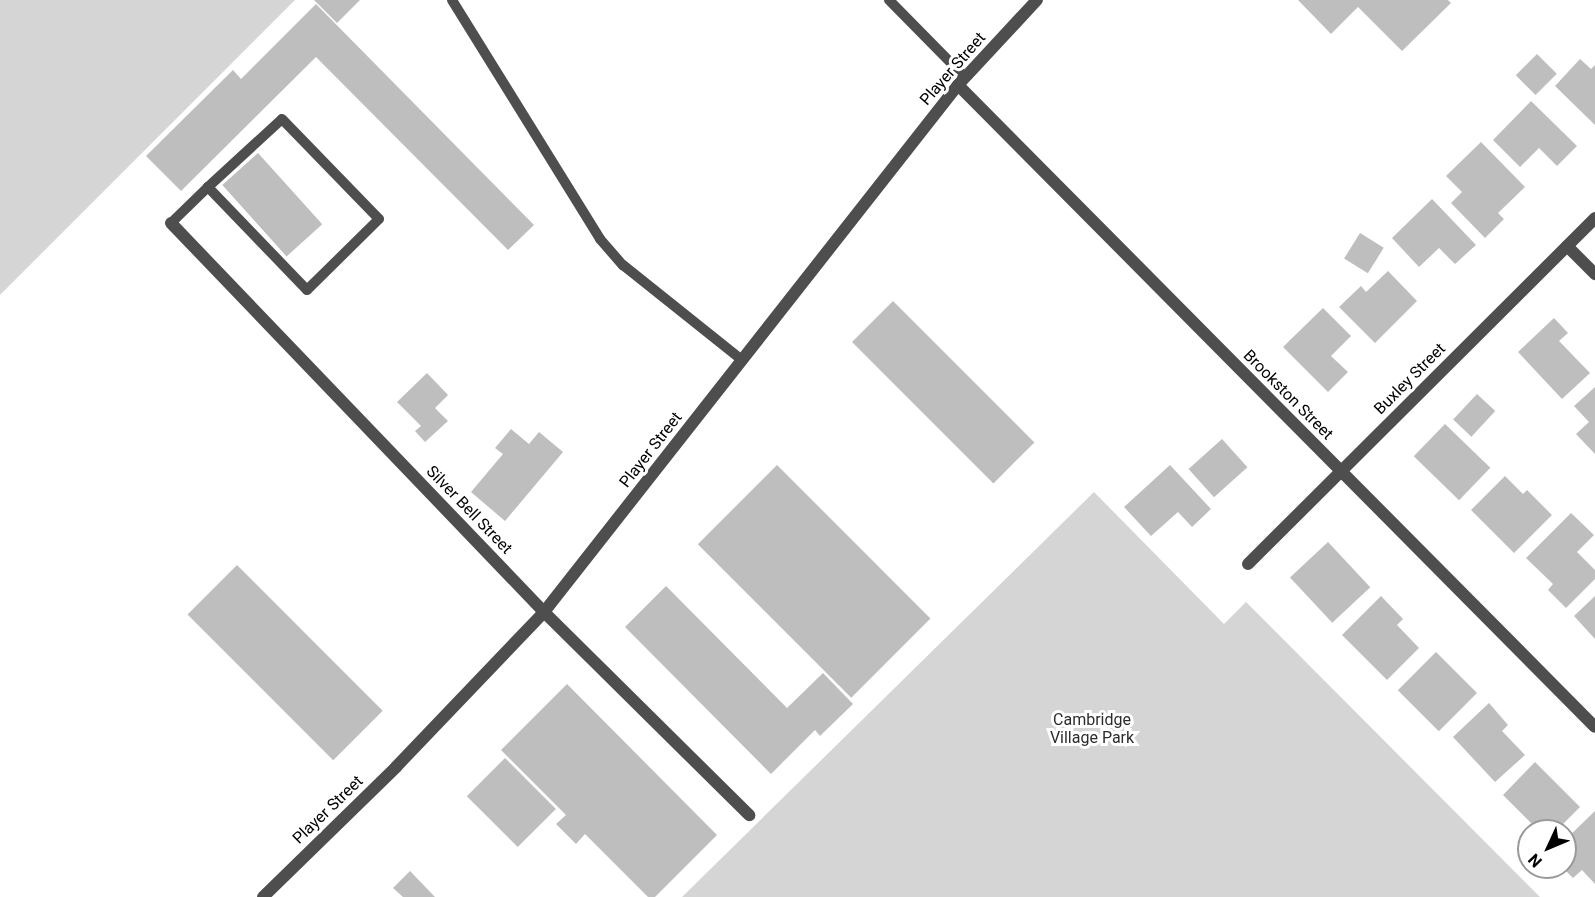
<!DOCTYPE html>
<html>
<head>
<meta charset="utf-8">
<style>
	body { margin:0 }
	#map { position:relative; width:1595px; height:897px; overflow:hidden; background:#fff; font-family:Roboto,sans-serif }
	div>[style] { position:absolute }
	.green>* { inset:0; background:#d5d5d5 }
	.building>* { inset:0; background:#bebebe; transform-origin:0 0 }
	.service>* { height:10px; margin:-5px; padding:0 5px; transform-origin:5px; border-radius:5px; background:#4e4e4e }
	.minor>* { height:12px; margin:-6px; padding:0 6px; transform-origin:6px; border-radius:6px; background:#4e4e4e }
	span { translate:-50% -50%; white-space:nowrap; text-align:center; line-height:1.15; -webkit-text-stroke:6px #fff; paint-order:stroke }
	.street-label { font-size:16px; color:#000 }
	.park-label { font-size:16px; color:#2c2c2c }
	.north { position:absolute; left:1517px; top:819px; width:60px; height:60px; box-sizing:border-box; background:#fff; border:2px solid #999; border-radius:50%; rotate:226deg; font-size:16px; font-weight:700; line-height:24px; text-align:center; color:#000 }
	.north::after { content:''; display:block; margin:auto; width:21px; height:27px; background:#000; clip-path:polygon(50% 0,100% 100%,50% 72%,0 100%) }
</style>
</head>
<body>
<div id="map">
	<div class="green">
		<i style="clip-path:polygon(0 0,295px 0,0 295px)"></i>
		<i style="clip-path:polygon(1094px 492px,1224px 624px,1246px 602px,1540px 897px,682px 897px)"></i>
	</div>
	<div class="building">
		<i style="clip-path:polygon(314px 0,360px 0,337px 23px)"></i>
		<i style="clip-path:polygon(1298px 0,1448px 0,1451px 3px,1402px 51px,1358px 7px,1331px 34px)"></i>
		<i style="clip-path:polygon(316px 4px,534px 225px,508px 250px,316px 57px,181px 191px,146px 156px,233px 70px,241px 79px)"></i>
		<i style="left:1537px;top:54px;width:28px;height:30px;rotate:45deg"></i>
		<i style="clip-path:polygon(1580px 59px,1591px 69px,1595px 65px,1595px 125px,1555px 86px)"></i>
		<i style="clip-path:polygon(1531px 101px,1577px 146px,1557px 166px,1539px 148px,1520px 167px,1493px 140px)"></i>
		<i style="clip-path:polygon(1481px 142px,1525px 187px,1498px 213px,1504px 219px,1485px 238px,1451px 203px,1462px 192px,1446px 176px)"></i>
		<i style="left:258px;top:153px;width:96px;height:48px;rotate:48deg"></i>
		<i style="clip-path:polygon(1432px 199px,1476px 245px,1455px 264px,1439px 248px,1419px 267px,1392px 238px)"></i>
		<i style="left:1360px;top:233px;width:28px;height:30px;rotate:32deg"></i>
		<i style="clip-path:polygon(1388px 271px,1417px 301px,1375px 343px,1339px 307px,1361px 286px,1366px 292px)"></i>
		<i style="left:893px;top:301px;width:200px;height:58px;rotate:45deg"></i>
		<i style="clip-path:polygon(1323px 308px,1351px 336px,1331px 356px,1348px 372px,1328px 392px,1283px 347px)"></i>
		<i style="clip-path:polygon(1554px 318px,1568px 333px,1559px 341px,1590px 373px,1562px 399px,1518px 352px)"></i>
		<i style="clip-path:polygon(427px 373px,448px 395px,435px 408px,448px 421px,425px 442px,415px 431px,421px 426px,397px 402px)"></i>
		<i style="clip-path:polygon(1595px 387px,1595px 454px,1576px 434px,1589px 422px,1574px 406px)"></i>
		<i style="left:1477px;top:394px;width:25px;height:35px;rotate:43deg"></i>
		<i style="left:1445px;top:424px;width:63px;height:45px;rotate:44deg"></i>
		<i style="clip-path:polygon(511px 429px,529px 444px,539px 432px,563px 452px,505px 521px,471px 492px,503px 454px,495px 448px)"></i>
		<i style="left:1222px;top:439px;width:38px;height:45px;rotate:48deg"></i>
		<i style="left:777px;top:465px;width:217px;height:112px;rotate:45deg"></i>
		<i style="clip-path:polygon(1170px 465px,1211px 509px,1192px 527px,1178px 512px,1151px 536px,1124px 507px)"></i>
		<i style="clip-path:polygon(1505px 476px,1523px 494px,1527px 490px,1552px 515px,1514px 553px,1471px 510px)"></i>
		<i style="clip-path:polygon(1571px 513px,1594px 535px,1577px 552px,1595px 570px,1595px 579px,1566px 608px,1548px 590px,1553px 584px,1526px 558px)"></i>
		<i style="left:1328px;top:542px;width:62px;height:52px;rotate:47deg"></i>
		<i style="left:237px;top:565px;width:206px;height:70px;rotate:45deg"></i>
		<i style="clip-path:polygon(666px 586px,787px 708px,823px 673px,853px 704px,820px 736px,815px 730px,771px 774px,625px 627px)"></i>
		<i style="clip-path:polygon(1381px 596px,1403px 619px,1397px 625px,1419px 648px,1387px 680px,1342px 635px)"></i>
		<i style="clip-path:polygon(1595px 596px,1595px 639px,1574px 616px)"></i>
		<i style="left:1436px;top:652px;width:58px;height:54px;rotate:45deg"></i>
		<i style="clip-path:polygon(567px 684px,717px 835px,655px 897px,648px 897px,585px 834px,576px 844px,556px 824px,566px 815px,501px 750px)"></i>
		<i style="clip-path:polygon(1489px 703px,1508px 725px,1502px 731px,1525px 755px,1495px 782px,1453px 737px)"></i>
		<i style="left:505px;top:758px;width:72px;height:54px;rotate:45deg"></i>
		<i style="clip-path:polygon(1535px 762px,1580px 807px,1556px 831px,1539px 831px,1503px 795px)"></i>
		<i style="clip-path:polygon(1595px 811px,1595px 884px,1582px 870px,1573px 878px,1564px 869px,1572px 860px,1565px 853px,1565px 840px)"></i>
		<i style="clip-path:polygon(410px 871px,435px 897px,403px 897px,393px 888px)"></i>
	</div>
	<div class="service">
		<i style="left:452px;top:0;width:281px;rotate:58.2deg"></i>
		<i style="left:600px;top:239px;width:35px;rotate:49deg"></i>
		<i style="left:623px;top:265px;width:152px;rotate:38.6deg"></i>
		<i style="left:889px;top:0;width:108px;rotate:45.4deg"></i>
		<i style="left:171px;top:223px;width:52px;rotate:-44.2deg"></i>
		<i style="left:208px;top:187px;width:100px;rotate:-42.6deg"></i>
		<i style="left:282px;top:119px;width:139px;rotate:45.9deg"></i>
		<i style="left:379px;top:219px;width:101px;rotate:135.4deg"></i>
		<i style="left:307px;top:290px;width:143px;rotate:-133.9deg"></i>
	</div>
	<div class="minor">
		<i style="left:958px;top:85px;width:904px;rotate:45.22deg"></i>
		<i style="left:171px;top:223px;width:539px;rotate:46.2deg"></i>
		<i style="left:544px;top:612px;width:289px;rotate:44.7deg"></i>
		<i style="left:1567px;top:246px;width:40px;rotate:45deg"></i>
		<i style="left:1248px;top:564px;width:490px;rotate:-44.9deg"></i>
		<i style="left:263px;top:897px;width:186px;rotate:-44.3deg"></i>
		<i style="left:396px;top:767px;width:214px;rotate:-46.3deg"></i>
		<i style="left:544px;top:612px;width:670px;rotate:-51.85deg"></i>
		<i style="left:958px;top:85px;width:116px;rotate:-47.1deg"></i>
	</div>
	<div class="street-label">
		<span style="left:953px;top:69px;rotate:-49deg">Player Street</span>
		<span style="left:1410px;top:379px;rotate:-45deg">Buxley Street</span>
		<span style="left:1288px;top:395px;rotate:45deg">Brookston Street</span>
		<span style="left:651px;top:450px;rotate:-52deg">Player Street</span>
		<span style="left:469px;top:510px;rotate:46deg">Silver Bell Street</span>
		<span style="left:328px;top:810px;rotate:-44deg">Player Street</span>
	</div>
	<div class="park-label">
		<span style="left:1092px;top:729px">Cambridge<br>Village Park</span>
	</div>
	<div class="north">N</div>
</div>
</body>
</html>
